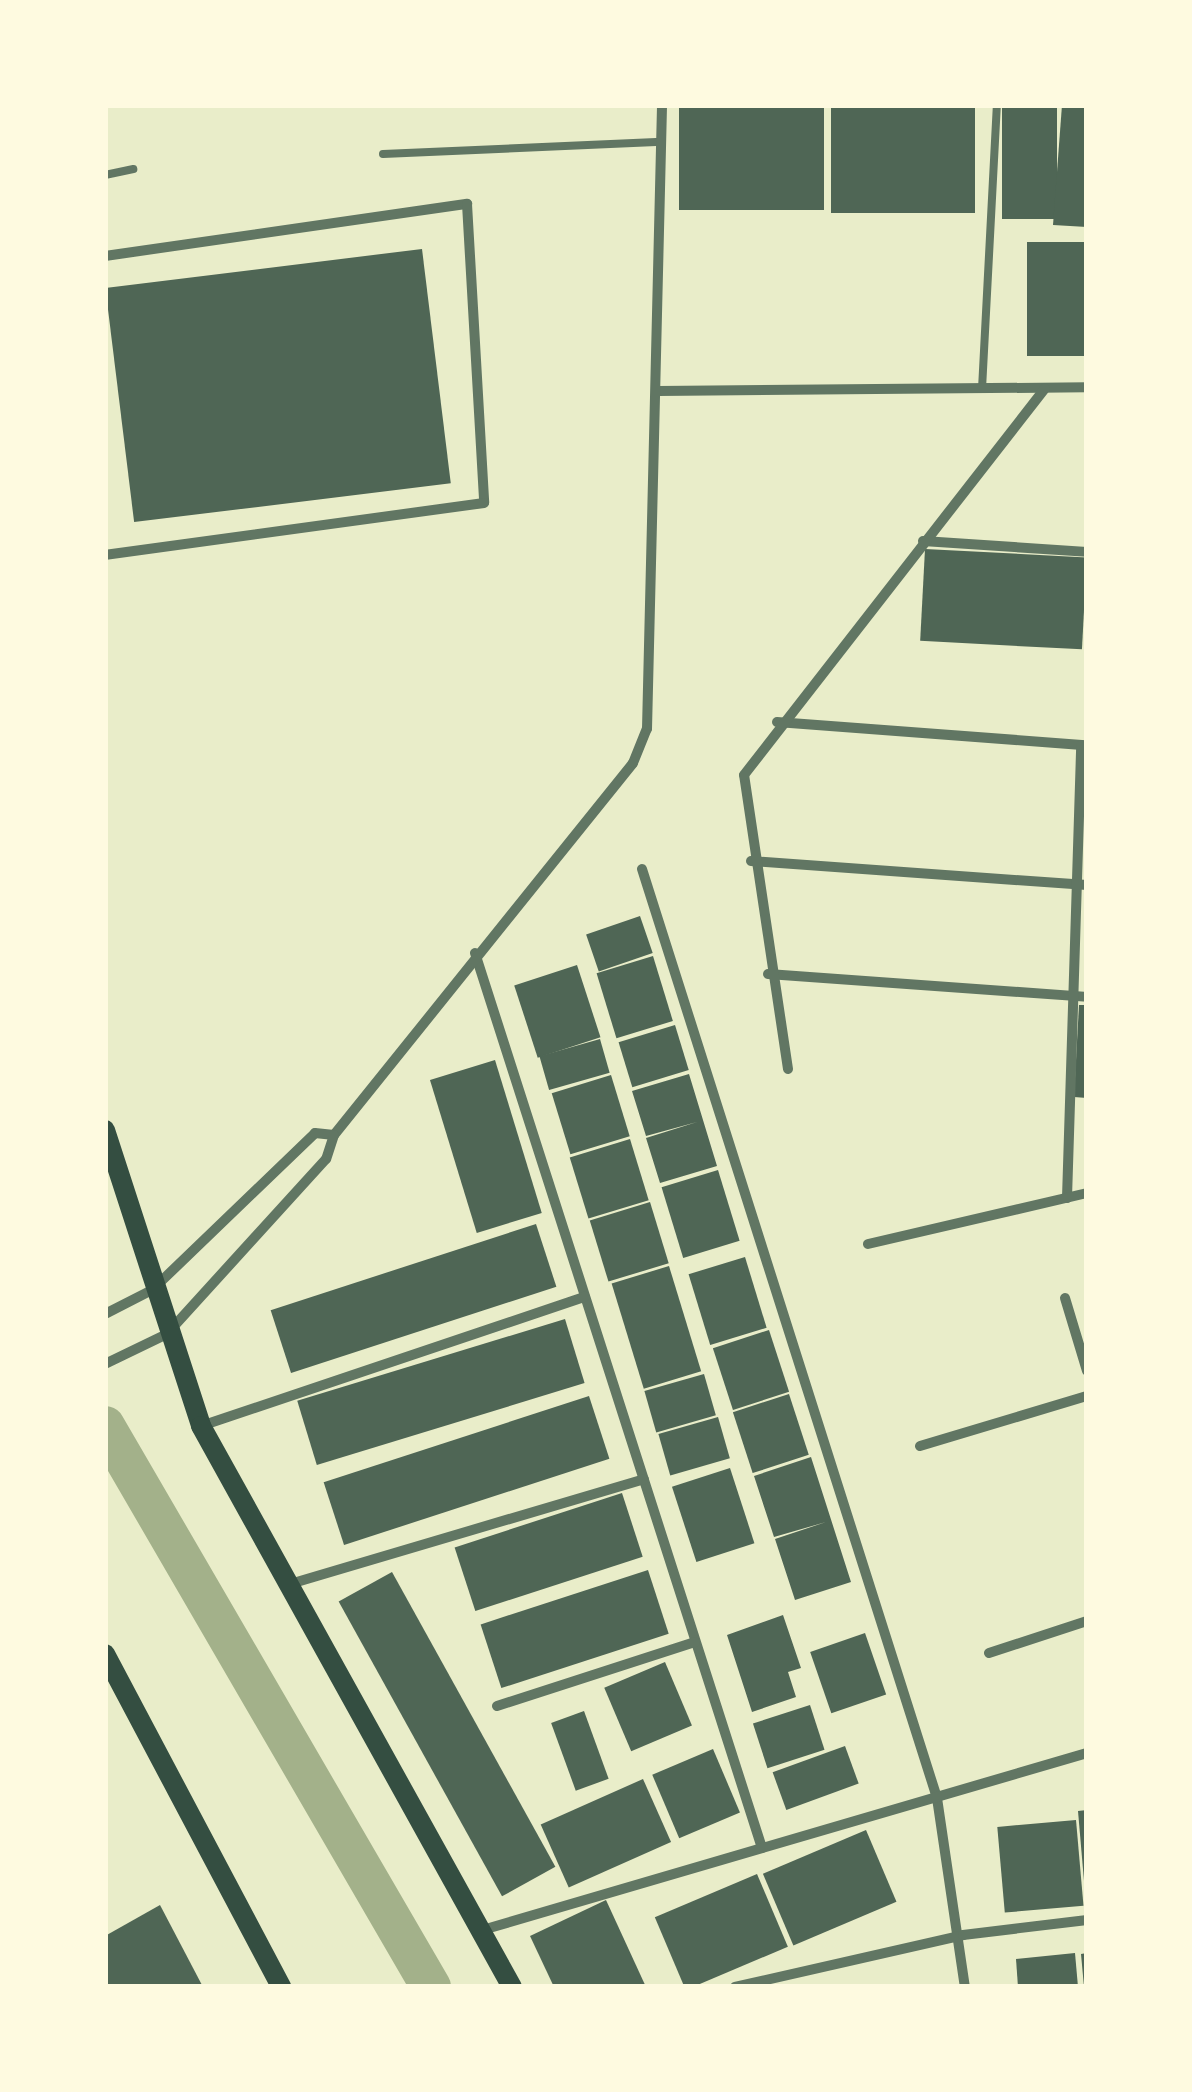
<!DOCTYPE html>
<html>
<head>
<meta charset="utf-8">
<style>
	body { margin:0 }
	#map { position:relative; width:1192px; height:2092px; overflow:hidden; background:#e9edc9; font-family:Merriweather,serif }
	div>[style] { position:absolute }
	.canal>* { height:40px; margin:-20px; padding:0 20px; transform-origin:20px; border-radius:20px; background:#a3b18a }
	.building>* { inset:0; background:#4f6655; transform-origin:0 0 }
	.service>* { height:8px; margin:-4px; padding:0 4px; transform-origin:4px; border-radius:4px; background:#617663 }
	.minor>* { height:10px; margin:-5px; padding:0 5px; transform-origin:5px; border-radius:5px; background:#617663 }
	.secondary>* { height:20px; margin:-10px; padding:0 10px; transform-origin:10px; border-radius:10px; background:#344e41 }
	span { translate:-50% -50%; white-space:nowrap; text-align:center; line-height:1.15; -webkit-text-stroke:10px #fefae0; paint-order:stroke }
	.frame { position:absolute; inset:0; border:108px solid #fefae0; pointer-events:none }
</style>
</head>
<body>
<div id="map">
	<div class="canal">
		<i style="left:105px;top:1426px;width:649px;rotate:59.84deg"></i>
	</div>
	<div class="building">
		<i style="left:679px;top:105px;width:145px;height:105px"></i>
		<i style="left:831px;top:105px;width:144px;height:108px"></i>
		<i style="left:1002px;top:105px;width:55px;height:114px"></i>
		<i style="clip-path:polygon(1062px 105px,1087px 105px,1087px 227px,1053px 225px)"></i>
		<i style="left:1087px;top:242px;width:114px;height:60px;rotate:90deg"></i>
		<i style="left:422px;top:249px;width:236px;height:319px;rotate:83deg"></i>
		<i style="left:925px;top:549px;width:162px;height:92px;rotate:3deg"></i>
		<i style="left:640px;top:916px;width:39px;height:57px;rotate:71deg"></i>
		<i style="left:653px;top:956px;width:68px;height:59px;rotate:73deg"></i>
		<i style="left:577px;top:965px;width:76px;height:66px;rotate:72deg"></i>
		<i style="clip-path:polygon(1079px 1005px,1087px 1005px,1087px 1098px,1074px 1097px)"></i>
		<i style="left:675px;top:1025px;width:47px;height:59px;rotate:73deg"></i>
		<i style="left:600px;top:1039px;width:35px;height:63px;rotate:74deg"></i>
		<i style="left:495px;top:1060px;width:160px;height:68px;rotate:73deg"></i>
		<i style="clip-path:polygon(689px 1074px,717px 1166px,660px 1183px,646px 1138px,697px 1122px,646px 1136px,632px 1091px)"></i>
		<i style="left:611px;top:1075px;width:64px;height:62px;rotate:73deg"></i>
		<i style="left:630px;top:1139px;width:64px;height:63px;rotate:73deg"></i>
		<i style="left:718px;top:1170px;width:74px;height:59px;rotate:73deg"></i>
		<i style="left:650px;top:1202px;width:64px;height:63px;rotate:73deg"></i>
		<i style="left:536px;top:1224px;width:66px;height:279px;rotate:72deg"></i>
		<i style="left:745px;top:1257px;width:74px;height:59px;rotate:73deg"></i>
		<i style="left:669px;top:1266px;width:110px;height:60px;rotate:73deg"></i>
		<i style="left:565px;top:1319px;width:67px;height:280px;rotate:73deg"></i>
		<i style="left:769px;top:1330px;width:65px;height:59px;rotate:72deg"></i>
		<i style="left:704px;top:1374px;width:43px;height:62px;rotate:74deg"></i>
		<i style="left:789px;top:1394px;width:64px;height:59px;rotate:72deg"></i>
		<i style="left:589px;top:1396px;width:66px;height:279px;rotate:72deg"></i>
		<i style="left:718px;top:1417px;width:43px;height:62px;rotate:74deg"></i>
		<i style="clip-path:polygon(811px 1457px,851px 1582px,795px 1600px,775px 1539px,826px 1522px,774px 1537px,754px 1476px)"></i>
		<i style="left:730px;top:1468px;width:79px;height:61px;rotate:72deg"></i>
		<i style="left:622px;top:1493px;width:67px;height:176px;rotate:72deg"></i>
		<i style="left:648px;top:1570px;width:67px;height:176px;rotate:72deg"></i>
		<i style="left:392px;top:1572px;width:337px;height:61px;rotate:61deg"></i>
		<i style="clip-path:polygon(783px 1615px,801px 1668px,788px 1672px,796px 1697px,752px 1712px,727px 1635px)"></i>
		<i style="left:865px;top:1633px;width:65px;height:58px;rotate:71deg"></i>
		<i style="left:665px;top:1662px;width:69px;height:66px;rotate:67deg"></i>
		<i style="left:810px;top:1705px;width:47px;height:60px;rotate:72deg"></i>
		<i style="left:584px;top:1711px;width:72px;height:35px;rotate:70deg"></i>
		<i style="left:845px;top:1746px;width:40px;height:77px;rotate:70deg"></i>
		<i style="left:713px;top:1749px;width:69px;height:66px;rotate:67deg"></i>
		<i style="left:643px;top:1779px;width:69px;height:112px;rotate:66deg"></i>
		<i style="clip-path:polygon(1087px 1810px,1087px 1880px,1084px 1881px,1078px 1811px)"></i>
		<i style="left:1076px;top:1820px;width:86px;height:79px;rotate:85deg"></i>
		<i style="left:866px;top:1830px;width:78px;height:112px;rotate:67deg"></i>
		<i style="left:757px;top:1874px;width:79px;height:111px;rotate:67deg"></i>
		<i style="clip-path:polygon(606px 1900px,646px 1987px,554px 1987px,530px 1936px)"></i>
		<i style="clip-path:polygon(160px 1905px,203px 1987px,105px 1987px,105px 1936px)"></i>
		<i style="clip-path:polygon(1075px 1953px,1078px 1987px,1018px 1987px,1016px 1959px)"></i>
		<i style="clip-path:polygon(1087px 1953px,1087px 1987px,1084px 1987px,1081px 1954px)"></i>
	</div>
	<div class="service">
		<i style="left:383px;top:154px;width:279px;rotate:-2.5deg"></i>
		<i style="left:105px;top:175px;width:29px;rotate:-12deg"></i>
		<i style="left:982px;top:389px;width:284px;rotate:-87deg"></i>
	</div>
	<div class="minor">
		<i style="left:105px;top:256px;width:366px;rotate:-8.2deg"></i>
		<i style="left:467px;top:204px;width:299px;rotate:86.7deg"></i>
		<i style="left:484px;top:503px;width:383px;rotate:172.2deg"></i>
		<i style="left:658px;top:391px;width:429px;rotate:-0.5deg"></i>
		<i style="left:923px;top:541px;width:164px;rotate:3.8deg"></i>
		<i style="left:777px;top:722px;width:309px;rotate:4.3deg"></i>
		<i style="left:751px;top:861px;width:337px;rotate:4.1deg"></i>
		<i style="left:642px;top:869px;width:975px;rotate:72.38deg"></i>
		<i style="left:937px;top:1798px;width:191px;rotate:81.6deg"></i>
		<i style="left:475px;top:953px;width:940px;rotate:72.22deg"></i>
		<i style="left:768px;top:974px;width:320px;rotate:4.1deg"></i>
		<i style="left:788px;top:1069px;width:297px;rotate:-98.5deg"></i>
		<i style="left:744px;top:775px;width:490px;rotate:-52.1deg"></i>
		<i style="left:334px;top:1135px;width:477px;rotate:-51.2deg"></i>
		<i style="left:633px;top:763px;width:37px;rotate:-68deg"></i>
		<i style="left:647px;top:729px;width:624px;rotate:-88.62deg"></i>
		<i style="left:1067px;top:1198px;width:453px;rotate:-88.2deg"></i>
		<i style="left:868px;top:1244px;width:225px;rotate:-13.1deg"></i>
		<i style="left:1065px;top:1298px;width:76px;rotate:73.2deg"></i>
		<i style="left:105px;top:1314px;width:53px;rotate:-27.1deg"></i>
		<i style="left:152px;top:1290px;width:226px;rotate:-43.9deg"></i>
		<i style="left:315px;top:1133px;width:19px;rotate:6deg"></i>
		<i style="left:334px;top:1135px;width:25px;rotate:108deg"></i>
		<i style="left:326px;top:1159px;width:236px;rotate:132.3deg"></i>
		<i style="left:167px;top:1334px;width:69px;rotate:154.2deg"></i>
		<i style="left:201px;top:1426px;width:405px;rotate:-18.6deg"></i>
		<i style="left:920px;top:1446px;width:174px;rotate:-16.7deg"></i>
		<i style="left:290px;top:1584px;width:369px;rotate:-16.5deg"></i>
		<i style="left:989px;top:1653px;width:103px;rotate:-18.1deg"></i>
		<i style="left:497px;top:1706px;width:208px;rotate:-17.9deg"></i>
		<i style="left:479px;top:1931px;width:634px;rotate:-16.32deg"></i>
		<i style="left:735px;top:1987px;width:234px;rotate:-12.8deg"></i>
		<i style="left:963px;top:1935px;width:125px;rotate:-6.9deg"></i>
	</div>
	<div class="secondary">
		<i style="left:105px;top:1130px;width:311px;rotate:72deg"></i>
		<i style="left:201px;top:1426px;width:641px;rotate:61deg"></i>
		<i style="left:105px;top:1654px;width:377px;rotate:62.1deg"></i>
	</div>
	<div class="frame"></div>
</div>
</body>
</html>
